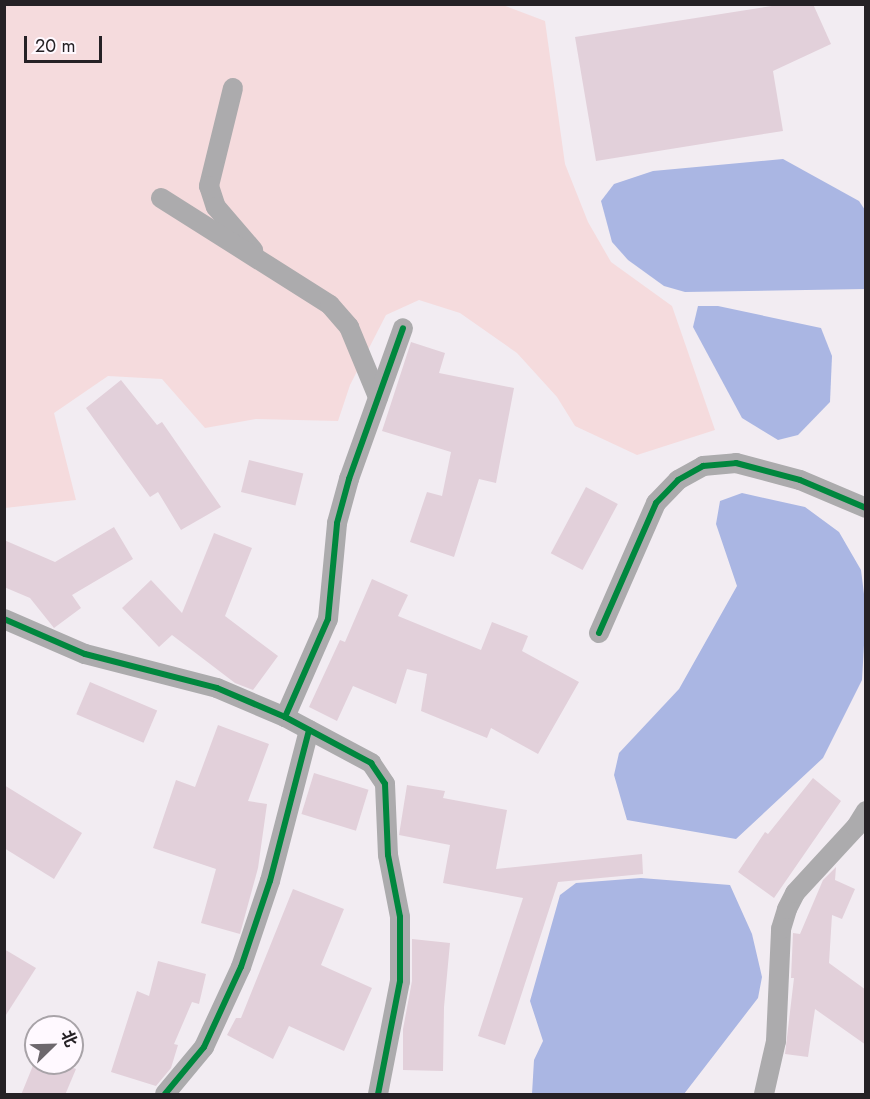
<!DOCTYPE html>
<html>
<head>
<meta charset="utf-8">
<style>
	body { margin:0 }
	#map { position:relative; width:870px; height:1099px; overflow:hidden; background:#f2ecf2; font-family:Jost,"Noto Sans SC",sans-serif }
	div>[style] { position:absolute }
	.green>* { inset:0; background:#f5dbdd }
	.water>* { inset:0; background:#aab6e3 }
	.building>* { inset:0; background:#e2d0da; transform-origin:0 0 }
	.minor>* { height:20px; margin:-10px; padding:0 10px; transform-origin:10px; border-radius:10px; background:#acabad }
	.cycleway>* { height:6px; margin:-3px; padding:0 3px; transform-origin:3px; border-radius:3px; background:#00873e }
	span { translate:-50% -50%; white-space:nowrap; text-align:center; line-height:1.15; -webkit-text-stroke:6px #fff9ff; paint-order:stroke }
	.frame { position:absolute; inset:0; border:6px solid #252125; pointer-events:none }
	.north { position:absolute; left:24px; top:1015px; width:60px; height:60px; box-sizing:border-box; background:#fff9ff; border:2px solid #a8a3a8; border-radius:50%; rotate:67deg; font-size:16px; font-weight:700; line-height:24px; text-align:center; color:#252125 }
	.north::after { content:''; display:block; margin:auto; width:21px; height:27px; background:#6d686d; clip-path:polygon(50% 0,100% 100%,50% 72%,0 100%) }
	.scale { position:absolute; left:24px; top:36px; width:78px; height:27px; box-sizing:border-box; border:3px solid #252125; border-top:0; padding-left:8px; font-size:18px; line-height:21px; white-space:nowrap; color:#252125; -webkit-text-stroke:4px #fff9ff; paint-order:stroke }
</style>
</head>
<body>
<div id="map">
	<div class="green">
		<i style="clip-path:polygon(5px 5px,503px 5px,545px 21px,565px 164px,588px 222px,611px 262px,672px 306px,715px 430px,637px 455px,575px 426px,557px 397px,517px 353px,460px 313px,419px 300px,386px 315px,350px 385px,338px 421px,256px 419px,205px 428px,162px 379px,108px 376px,54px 413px,76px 500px,5px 508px)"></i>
	</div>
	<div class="water">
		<i style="clip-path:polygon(783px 159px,859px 201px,865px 210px,865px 289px,685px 292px,664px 286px,628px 260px,612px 242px,601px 201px,614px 184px,653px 171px)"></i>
		<i style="clip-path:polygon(698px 306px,718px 306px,821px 328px,832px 356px,830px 402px,798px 435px,778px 440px,742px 418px,693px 327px)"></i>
		<i style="clip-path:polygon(742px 493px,805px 507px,839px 532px,861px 570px,866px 610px,862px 680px,823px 758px,736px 839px,627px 820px,614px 775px,619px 753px,679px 689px,737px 586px,716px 524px,720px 501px)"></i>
		<i style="clip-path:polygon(641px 878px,730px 885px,752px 934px,762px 977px,758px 998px,684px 1094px,532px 1094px,534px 1060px,543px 1041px,530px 1001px,560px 895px,576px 883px)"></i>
	</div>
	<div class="building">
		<i style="clip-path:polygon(785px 4px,813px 4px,831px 44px,773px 71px,783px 131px,596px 161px,575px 37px)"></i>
		<i style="clip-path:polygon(411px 342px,445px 353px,439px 373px,514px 388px,496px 483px,479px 479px,454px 557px,410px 542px,427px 492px,442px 496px,451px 452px,382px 431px)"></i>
		<i style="clip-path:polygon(121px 380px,157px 425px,162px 422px,221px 507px,181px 530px,158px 492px,150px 497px,86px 408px)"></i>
		<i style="left:249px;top:460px;width:56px;height:33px;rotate:14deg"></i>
		<i style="left:586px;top:487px;width:36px;height:75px;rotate:28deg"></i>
		<i style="clip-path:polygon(114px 527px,133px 559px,72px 595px,81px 608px,54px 628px,30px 598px,4px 587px,4px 540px,55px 562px)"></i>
		<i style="clip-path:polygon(214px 533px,252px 548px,225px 616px,278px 656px,253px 690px,235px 683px,172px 635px,159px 647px,122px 608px,151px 580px,182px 613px)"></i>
		<i style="clip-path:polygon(372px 579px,408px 595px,398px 616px,481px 650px,492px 622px,528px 636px,522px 651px,579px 682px,538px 754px,491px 728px,487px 738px,421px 711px,427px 674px,407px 669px,396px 704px,353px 686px,337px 721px,309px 707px,340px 640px,345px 642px)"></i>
		<i style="left:90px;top:682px;width:73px;height:35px;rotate:23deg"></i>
		<i style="clip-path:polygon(218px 725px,269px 744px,248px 801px,267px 804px,258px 868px,240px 934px,201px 923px,216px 869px,153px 848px,176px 780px,195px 787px)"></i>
		<i style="left:314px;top:773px;width:57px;height:43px;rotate:17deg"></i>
		<i style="clip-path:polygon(813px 778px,841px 801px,774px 898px,738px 872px,765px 832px,768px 834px)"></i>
		<i style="clip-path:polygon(4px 785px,82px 833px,54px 879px,4px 848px)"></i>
		<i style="clip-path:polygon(407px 785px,445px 791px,443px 798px,507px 810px,496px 869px,642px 854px,643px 874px,558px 882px,505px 1045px,478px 1036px,523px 898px,443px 883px,450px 845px,399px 835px)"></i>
		<i style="clip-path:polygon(836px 867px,835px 880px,855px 889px,842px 919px,832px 915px,829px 963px,866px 990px,866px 1045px,815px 1009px,808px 1057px,785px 1054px,794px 978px,791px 978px,793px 933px,800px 934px,823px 880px)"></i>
		<i style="clip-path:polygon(293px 889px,344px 909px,321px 965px,372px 988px,344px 1051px,289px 1026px,273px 1059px,227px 1035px,236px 1018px,241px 1018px)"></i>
		<i style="clip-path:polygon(412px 939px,450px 943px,444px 1007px,443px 1071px,403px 1070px,403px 1029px,412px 981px)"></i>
		<i style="clip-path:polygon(4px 949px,36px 968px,4px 1018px)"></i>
		<i style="clip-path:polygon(158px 961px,206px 974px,199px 1004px,192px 1002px,174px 1044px,178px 1045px,171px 1068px,156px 1086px,111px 1072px,137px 991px,149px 996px)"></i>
		<i style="clip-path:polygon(34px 1063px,62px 1063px,76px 1069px,65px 1095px,21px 1095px)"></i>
	</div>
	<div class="minor">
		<i style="left:233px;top:88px;width:101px;rotate:103.8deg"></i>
		<i style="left:209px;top:186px;width:22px;rotate:72deg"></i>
		<i style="left:216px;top:207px;width:57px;rotate:49.3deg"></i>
		<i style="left:161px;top:198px;width:200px;rotate:32.3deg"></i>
		<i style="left:330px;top:305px;width:29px;rotate:49deg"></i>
		<i style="left:349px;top:327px;width:76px;rotate:67.5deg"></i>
		<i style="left:4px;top:619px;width:88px;rotate:23.4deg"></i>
		<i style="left:85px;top:654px;width:136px;rotate:14.4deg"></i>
		<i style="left:217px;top:688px;width:74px;rotate:23.1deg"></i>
		<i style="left:285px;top:717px;width:98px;rotate:28.1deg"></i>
		<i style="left:371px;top:763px;width:25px;rotate:56deg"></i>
		<i style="left:385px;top:784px;width:71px;rotate:87.6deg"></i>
		<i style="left:388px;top:855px;width:63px;rotate:79deg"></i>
		<i style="left:400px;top:917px;width:64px;rotate:90deg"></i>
		<i style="left:400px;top:981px;width:115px;rotate:101deg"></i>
		<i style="left:599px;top:633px;width:142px;rotate:-66.3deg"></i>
		<i style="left:656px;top:503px;width:32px;rotate:-46deg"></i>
		<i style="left:678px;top:480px;width:29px;rotate:-29deg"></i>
		<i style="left:703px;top:466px;width:33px;rotate:-5deg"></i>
		<i style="left:736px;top:463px;width:66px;rotate:14.9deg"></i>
		<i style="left:800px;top:480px;width:72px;rotate:23deg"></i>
		<i style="left:285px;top:717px;width:107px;rotate:-66.3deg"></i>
		<i style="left:328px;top:619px;width:96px;rotate:-84.6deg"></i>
		<i style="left:337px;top:523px;width:46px;rotate:-74.7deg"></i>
		<i style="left:349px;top:479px;width:160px;rotate:-70.3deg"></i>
		<i style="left:165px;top:1094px;width:61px;rotate:-50.3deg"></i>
		<i style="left:204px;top:1047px;width:88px;rotate:-65.2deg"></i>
		<i style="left:241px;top:967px;width:91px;rotate:-71.4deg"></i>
		<i style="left:270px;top:881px;width:156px;rotate:-75.5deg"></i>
		<i style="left:764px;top:1094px;width:54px;rotate:-77.2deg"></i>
		<i style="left:776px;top:1041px;width:112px;rotate:-87.4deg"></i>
		<i style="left:781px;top:929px;width:21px;rotate:-73deg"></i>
		<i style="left:787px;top:909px;width:18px;rotate:-63deg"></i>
		<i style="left:795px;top:893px;width:90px;rotate:-47.3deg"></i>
		<i style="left:856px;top:827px;width:19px;rotate:-58deg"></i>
	</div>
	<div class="cycleway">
		<i style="left:4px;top:619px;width:88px;rotate:23.4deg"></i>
		<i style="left:85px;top:654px;width:136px;rotate:14.4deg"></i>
		<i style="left:217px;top:688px;width:74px;rotate:23.1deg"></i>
		<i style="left:285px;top:717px;width:98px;rotate:28.1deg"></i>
		<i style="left:371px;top:763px;width:25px;rotate:56deg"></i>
		<i style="left:385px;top:784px;width:71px;rotate:87.6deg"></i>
		<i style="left:388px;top:855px;width:63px;rotate:79deg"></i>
		<i style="left:400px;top:917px;width:64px;rotate:90deg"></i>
		<i style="left:400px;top:981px;width:115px;rotate:101deg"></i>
		<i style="left:599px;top:633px;width:142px;rotate:-66.3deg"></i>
		<i style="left:656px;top:503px;width:32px;rotate:-46deg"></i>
		<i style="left:678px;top:480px;width:29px;rotate:-29deg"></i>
		<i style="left:703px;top:466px;width:33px;rotate:-5deg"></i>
		<i style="left:736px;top:463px;width:66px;rotate:14.9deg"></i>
		<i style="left:800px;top:480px;width:72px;rotate:23deg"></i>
		<i style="left:285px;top:717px;width:107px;rotate:-66.3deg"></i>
		<i style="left:328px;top:619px;width:96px;rotate:-84.6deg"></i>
		<i style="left:337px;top:523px;width:46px;rotate:-74.7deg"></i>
		<i style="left:349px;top:479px;width:160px;rotate:-70.3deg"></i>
		<i style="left:165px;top:1094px;width:61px;rotate:-50.3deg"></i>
		<i style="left:204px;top:1047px;width:88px;rotate:-65.2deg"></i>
		<i style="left:241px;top:967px;width:91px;rotate:-71.4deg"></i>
		<i style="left:270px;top:881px;width:156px;rotate:-75.5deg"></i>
	</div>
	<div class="frame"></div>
	<div class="north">北</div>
	<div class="scale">20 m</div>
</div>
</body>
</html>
